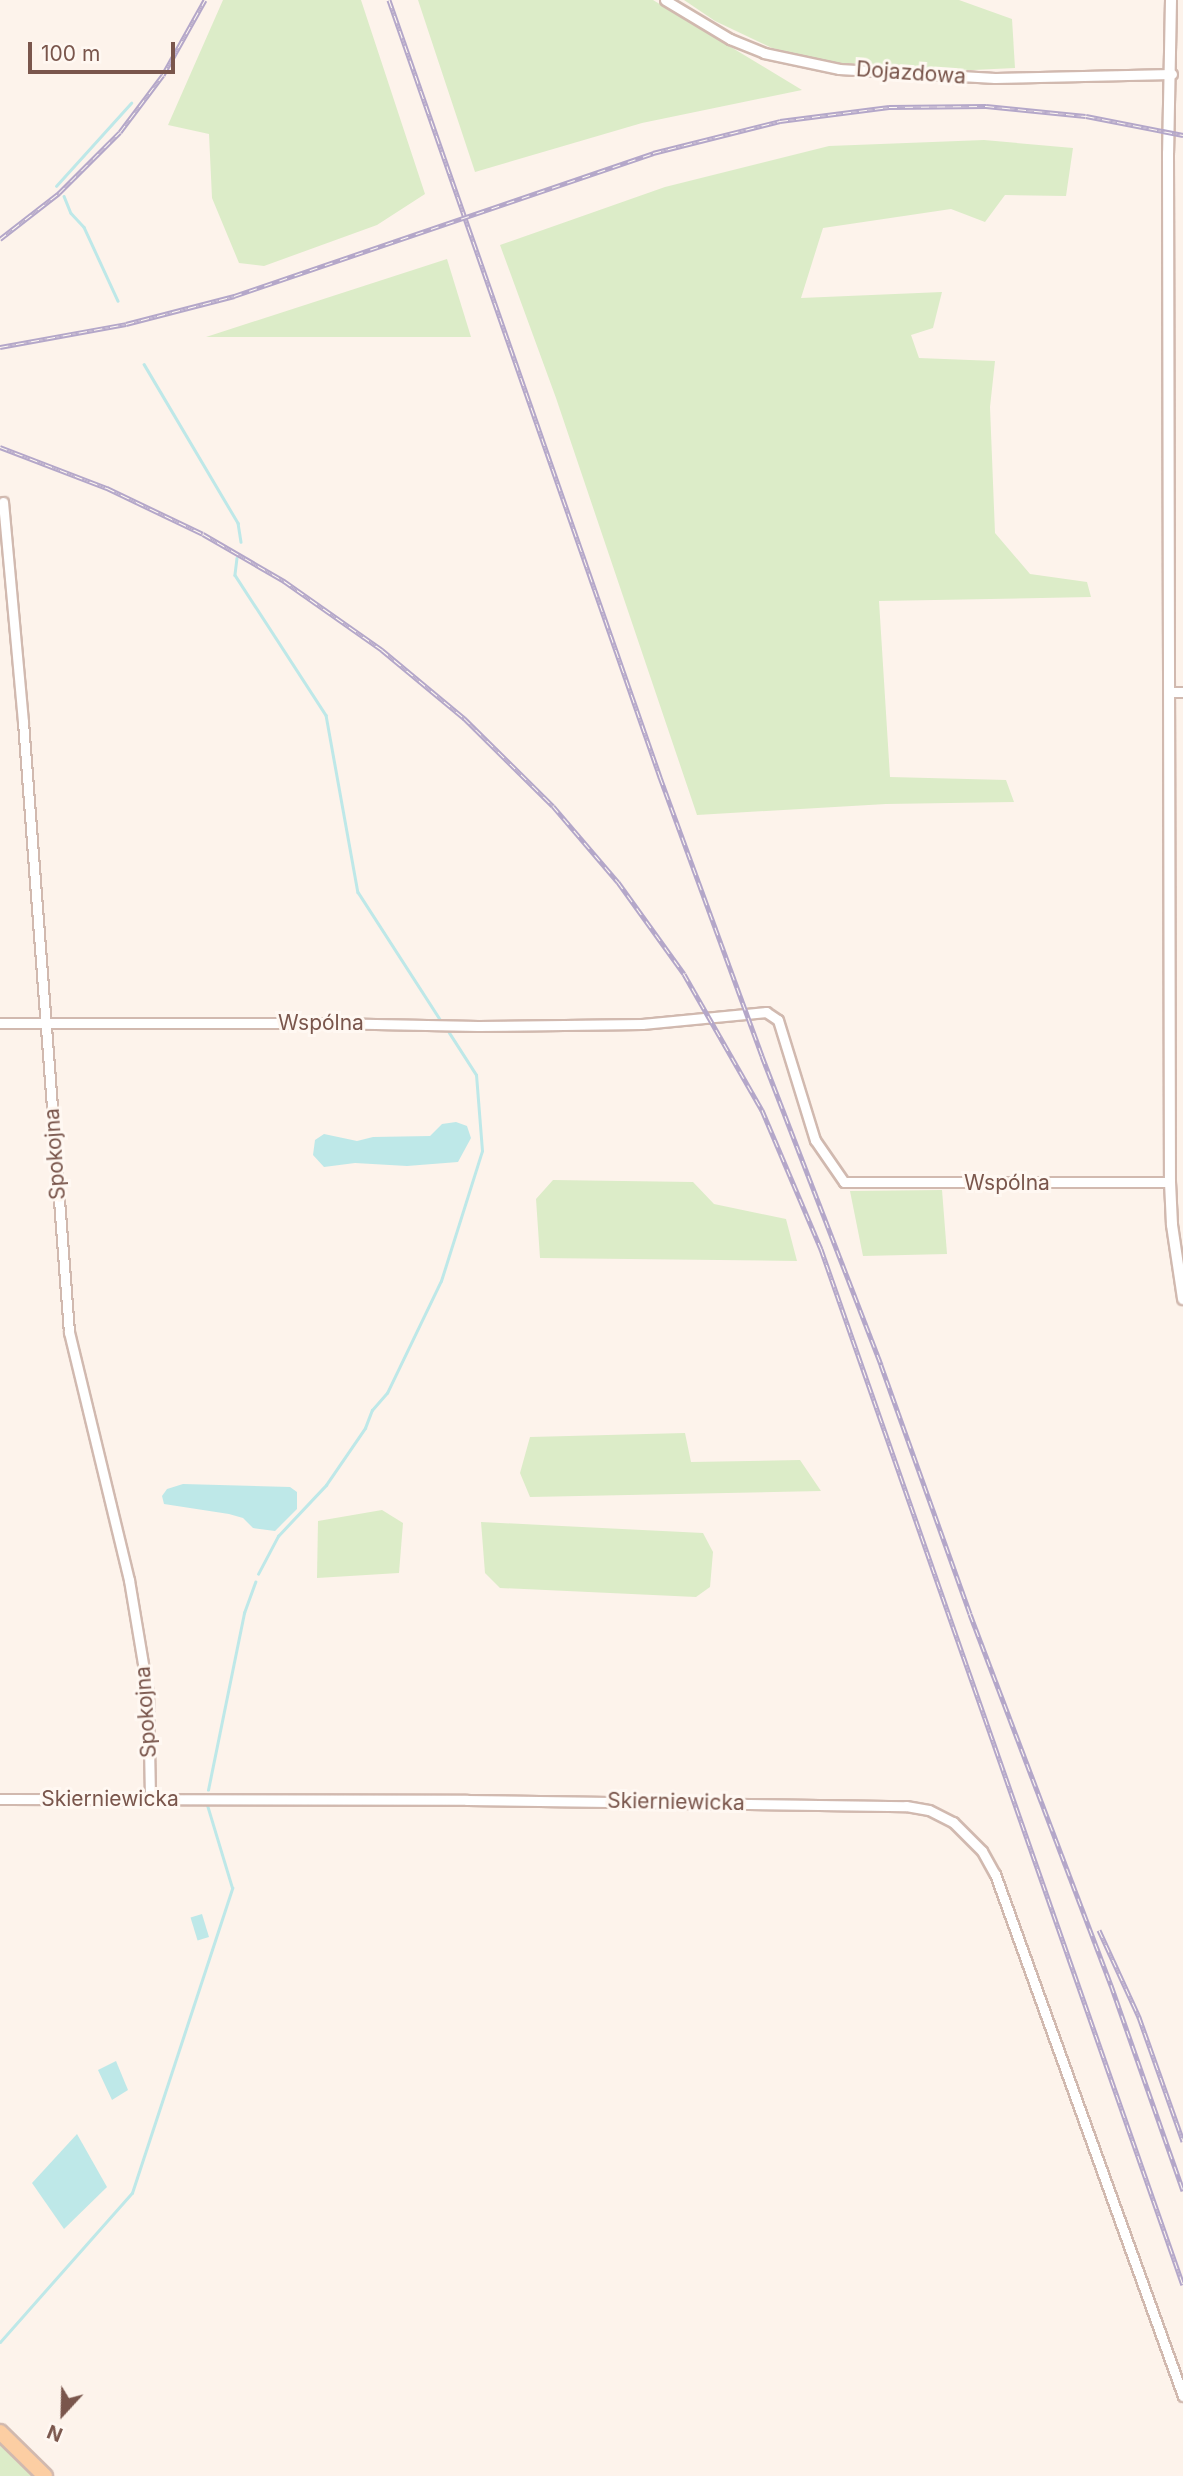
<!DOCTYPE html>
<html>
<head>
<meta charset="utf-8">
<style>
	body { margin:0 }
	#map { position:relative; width:1183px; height:2476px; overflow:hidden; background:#fdf3eb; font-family:Inter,sans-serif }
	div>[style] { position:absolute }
	.green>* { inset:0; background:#dcecc8 }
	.water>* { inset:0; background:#bee8e8; transform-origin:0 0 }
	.stream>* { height:2.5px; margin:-1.25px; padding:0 1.25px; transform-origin:1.25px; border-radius:1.25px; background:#bee8e8 }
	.roads { filter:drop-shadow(2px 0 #d1b9af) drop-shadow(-2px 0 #d1b9af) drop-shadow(0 2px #d1b9af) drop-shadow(0 -2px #d1b9af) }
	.minor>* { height:9px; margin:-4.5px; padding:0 4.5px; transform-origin:4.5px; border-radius:4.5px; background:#fff }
	.tertiary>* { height:10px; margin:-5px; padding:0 5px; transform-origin:5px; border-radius:5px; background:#fff }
	.primary>* { height:14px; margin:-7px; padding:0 7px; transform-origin:7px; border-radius:7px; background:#fccea3 }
	.rail>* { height:5px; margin-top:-2.5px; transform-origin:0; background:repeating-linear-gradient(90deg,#fff8f2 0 8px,#b4a7c9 0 16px); box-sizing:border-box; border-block:2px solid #b4a7c9 }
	span { translate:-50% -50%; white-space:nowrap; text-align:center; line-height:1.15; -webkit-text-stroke:6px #fff8f2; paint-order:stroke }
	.street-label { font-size:21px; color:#7a564c }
	.north { position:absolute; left:28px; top:2378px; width:70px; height:70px; -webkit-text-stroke:5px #fff8f2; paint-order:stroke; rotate:202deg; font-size:19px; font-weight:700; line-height:28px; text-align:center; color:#7a564c }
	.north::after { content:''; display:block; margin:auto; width:24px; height:32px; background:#7a564c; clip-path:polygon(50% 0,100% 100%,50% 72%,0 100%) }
	.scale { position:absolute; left:28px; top:42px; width:147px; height:32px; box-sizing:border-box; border:4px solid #7a564c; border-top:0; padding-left:9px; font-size:21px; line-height:24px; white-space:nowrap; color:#7a564c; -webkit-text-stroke:5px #fff8f2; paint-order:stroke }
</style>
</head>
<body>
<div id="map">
	<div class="green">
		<i style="clip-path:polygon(223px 0,361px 0,425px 194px,377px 225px,264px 266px,239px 263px,212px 198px,209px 134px,168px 125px)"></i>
		<i style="clip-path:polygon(418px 0,653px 0,802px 90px,642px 123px,475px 172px)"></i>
		<i style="clip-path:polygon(684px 0,959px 0,1012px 19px,1015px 68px,952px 71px,829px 62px,772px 48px,715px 21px)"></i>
		<i style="clip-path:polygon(984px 140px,1073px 148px,1066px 196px,1005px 195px,985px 222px,951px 209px,823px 228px,801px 298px,942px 292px,933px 328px,911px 335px,919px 358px,995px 361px,990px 407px,995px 533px,1030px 574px,1087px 582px,1091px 597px,879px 601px,890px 777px,1006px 780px,1014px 802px,886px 804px,697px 815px,556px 398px,500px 245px,665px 187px,829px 146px)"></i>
		<i style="clip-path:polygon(447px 259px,471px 337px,206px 337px)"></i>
		<i style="clip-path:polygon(553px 1180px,693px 1182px,714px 1204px,786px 1219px,797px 1261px,540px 1258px,536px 1199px)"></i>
		<i style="clip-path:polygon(942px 1190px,947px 1254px,863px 1256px,850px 1191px)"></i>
		<i style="clip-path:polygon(685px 1433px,691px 1462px,800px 1460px,821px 1491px,530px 1497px,520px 1473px,530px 1437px)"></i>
		<i style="clip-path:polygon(382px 1510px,403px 1523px,399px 1573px,317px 1578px,318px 1521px)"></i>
		<i style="clip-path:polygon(481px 1522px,703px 1533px,713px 1552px,710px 1587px,696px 1597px,500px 1588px,485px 1573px)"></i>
		<i style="clip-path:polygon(0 2443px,23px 2465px,34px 2476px,0 2476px)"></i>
	</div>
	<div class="water">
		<i style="clip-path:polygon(456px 1122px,467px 1126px,471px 1138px,458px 1162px,407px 1166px,355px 1163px,324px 1167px,313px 1155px,315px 1140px,324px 1134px,357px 1141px,373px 1137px,430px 1136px,442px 1124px)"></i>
		<i style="clip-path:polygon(183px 1484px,290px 1487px,297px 1492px,297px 1509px,275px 1531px,253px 1528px,243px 1518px,229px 1514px,164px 1504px,162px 1496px,167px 1489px)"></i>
		<i style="left:202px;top:1914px;width:24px;height:12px;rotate:73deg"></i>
		<i style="clip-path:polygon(116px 2061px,128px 2090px,112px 2100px,98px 2070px)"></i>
		<i style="clip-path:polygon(77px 2134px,107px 2187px,64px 2229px,32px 2183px)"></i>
	</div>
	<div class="stream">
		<i style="left:56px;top:186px;width:112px;rotate:-47.9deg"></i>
		<i style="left:64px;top:196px;width:18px;rotate:68deg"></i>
		<i style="left:71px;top:213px;width:19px;rotate:47deg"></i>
		<i style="left:84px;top:227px;width:81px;rotate:65.3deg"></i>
		<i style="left:144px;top:364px;width:185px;rotate:59.4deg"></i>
		<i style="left:238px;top:523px;width:19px;rotate:81deg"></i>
		<i style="left:237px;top:558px;width:17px;rotate:97deg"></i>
		<i style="left:235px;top:575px;width:167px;rotate:57deg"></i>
		<i style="left:326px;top:715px;width:180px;rotate:79.8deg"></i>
		<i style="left:358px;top:892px;width:151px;rotate:57.2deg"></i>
		<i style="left:258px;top:1574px;width:43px;rotate:-62.2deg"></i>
		<i style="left:278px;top:1536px;width:70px;rotate:-46.7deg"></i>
		<i style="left:326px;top:1485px;width:69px;rotate:-55.6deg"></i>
		<i style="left:365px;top:1428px;width:19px;rotate:-69deg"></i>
		<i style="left:372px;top:1410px;width:23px;rotate:-49deg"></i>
		<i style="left:387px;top:1393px;width:124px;rotate:-64.3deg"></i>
		<i style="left:441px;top:1281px;width:136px;rotate:-72.5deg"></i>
		<i style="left:482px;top:1151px;width:76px;rotate:-94.5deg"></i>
		<i style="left:476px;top:1075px;width:50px;rotate:-122.7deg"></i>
		<i style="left:208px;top:1790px;width:181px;rotate:-78.5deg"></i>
		<i style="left:244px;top:1613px;width:33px;rotate:-70deg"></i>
		<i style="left:0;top:2342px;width:199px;rotate:-48.5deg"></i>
		<i style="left:132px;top:2193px;width:321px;rotate:-71.8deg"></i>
		<i style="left:232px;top:1888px;width:87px;rotate:-106.8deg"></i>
	</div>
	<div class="roads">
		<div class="minor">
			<i style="left:665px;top:0;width:76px;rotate:31deg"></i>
			<i style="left:730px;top:39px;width:37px;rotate:22deg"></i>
			<i style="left:764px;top:53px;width:77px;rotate:12deg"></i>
			<i style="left:839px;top:69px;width:156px;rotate:3.3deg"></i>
			<i style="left:995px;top:78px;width:177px;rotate:-1.3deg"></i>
			<i style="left:3px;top:502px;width:221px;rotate:84.8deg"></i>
			<i style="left:23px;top:722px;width:612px;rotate:85.69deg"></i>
			<i style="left:69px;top:1332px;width:255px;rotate:76.4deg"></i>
			<i style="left:129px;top:1580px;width:115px;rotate:80.5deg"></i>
			<i style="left:148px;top:1693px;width:106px;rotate:88.9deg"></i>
			<i style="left:1171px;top:692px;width:12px"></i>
			<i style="left:0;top:1023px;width:324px"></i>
			<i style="left:324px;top:1023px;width:154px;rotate:1.1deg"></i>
			<i style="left:478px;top:1026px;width:164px;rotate:-0.7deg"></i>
			<i style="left:642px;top:1024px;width:125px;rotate:-5.5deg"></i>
			<i style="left:766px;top:1012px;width:14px;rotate:34deg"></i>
			<i style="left:778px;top:1020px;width:126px;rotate:72.9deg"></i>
			<i style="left:815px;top:1140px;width:51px;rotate:55.4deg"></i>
			<i style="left:844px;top:1182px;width:326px"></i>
			<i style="left:0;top:1799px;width:467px;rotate:0.1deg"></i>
			<i style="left:467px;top:1800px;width:439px;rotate:0.8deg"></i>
			<i style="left:906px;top:1806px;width:23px;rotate:10deg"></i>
			<i style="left:929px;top:1810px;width:27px;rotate:27deg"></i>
			<i style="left:953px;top:1822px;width:41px;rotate:45deg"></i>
			<i style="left:982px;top:1851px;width:26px;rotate:61deg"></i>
			<i style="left:995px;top:1874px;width:555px;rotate:70.19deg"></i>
		</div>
		<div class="tertiary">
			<i style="left:1171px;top:0;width:153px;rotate:91.1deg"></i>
			<i style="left:1168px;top:153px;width:1029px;rotate:89.89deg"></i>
			<i style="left:1170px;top:1182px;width:43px;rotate:87.3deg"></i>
			<i style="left:1172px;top:1225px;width:75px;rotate:81.5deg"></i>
		</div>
		<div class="primary">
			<i style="left:0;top:2432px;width:63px;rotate:44.4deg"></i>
		</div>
	</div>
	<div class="rail">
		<i style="left:389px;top:0;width:823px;rotate:70.77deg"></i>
		<i style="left:660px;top:777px;width:297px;rotate:69.9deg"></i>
		<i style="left:762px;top:1056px;width:331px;rotate:68.9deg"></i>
		<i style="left:881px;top:1365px;width:264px;rotate:70.3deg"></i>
		<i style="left:970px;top:1614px;width:397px;rotate:69.2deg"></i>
		<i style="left:1111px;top:1985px;width:218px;rotate:70.7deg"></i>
		<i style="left:0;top:239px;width:75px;rotate:-37.9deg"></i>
		<i style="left:59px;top:193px;width:86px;rotate:-45deg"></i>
		<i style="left:120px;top:132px;width:71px;rotate:-53deg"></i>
		<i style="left:163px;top:75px;width:86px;rotate:-60.8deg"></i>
		<i style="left:0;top:347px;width:128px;rotate:-10.3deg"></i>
		<i style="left:126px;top:324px;width:112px;rotate:-14.5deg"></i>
		<i style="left:234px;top:296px;width:443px;rotate:-18.8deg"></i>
		<i style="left:653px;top:153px;width:131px;rotate:-14.1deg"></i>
		<i style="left:780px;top:121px;width:110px;rotate:-7.3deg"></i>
		<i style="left:889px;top:107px;width:97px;rotate:-0.6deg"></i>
		<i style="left:986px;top:106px;width:100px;rotate:5.7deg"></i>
		<i style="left:1086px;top:116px;width:99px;rotate:11.1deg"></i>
		<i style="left:0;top:447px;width:115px;rotate:21deg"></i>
		<i style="left:107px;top:488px;width:106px;rotate:25.6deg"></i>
		<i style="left:203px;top:534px;width:94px;rotate:30.1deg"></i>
		<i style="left:284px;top:581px;width:120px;rotate:35.1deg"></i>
		<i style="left:382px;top:650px;width:107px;rotate:39.7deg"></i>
		<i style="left:464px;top:718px;width:125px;rotate:44.7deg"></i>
		<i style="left:553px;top:806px;width:100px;rotate:49.5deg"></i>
		<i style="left:618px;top:882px;width:113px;rotate:54.3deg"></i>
		<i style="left:684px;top:974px;width:157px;rotate:60.2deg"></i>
		<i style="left:762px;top:1110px;width:151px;rotate:67deg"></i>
		<i style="left:821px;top:1249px;width:1097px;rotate:70.74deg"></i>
		<i style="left:1099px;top:1930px;width:96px;rotate:65.3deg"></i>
		<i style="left:1139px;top:2017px;width:132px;rotate:70.5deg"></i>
	</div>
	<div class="street-label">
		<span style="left:911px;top:73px;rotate:4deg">Dojazdowa</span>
		<span style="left:321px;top:1023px">Wspólna</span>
		<span style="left:55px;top:1154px;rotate:-94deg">Spokojna</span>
		<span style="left:1007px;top:1183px">Wspólna</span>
		<span style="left:146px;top:1712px;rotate:-94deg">Spokojna</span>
		<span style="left:110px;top:1799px">Skierniewicka</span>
		<span style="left:676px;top:1802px;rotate:1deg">Skierniewicka</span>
	</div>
	<div class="north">N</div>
	<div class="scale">100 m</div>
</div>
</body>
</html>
